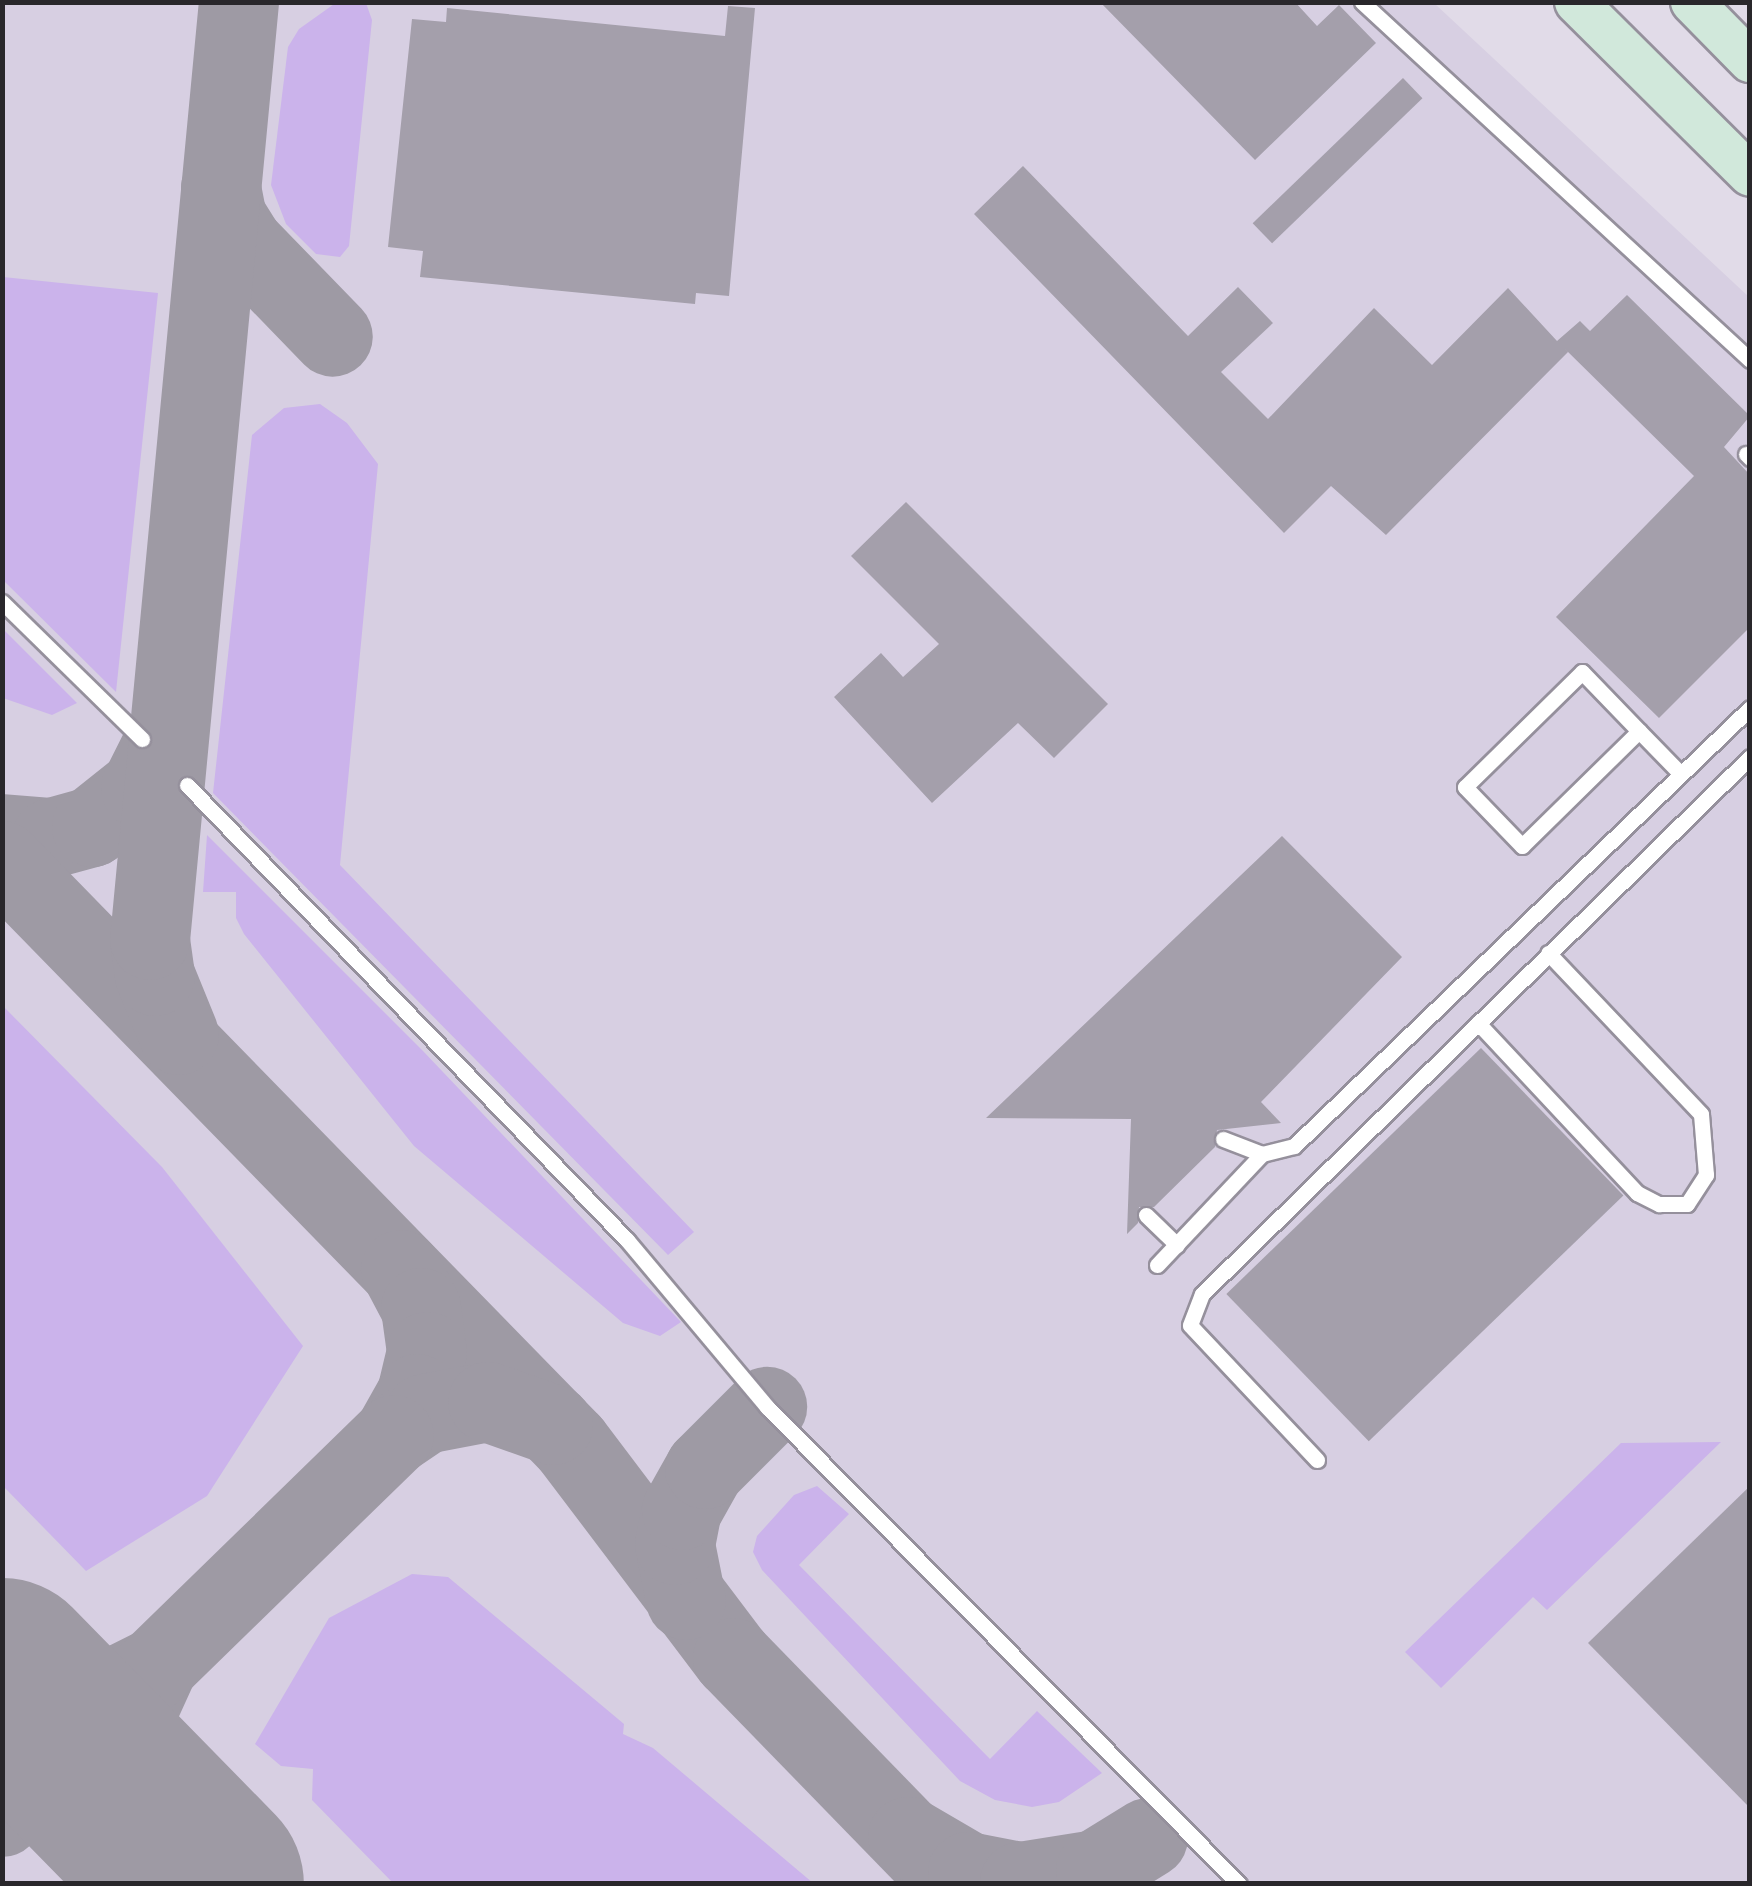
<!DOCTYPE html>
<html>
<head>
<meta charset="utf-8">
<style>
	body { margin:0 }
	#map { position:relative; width:1752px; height:1886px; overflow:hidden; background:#e1dbe8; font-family:"DM Sans",sans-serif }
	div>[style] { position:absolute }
	.built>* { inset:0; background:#d7cfe2 }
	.green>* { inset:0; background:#cbb3eb }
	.taxiway>* { height:80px; margin:-40px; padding:0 40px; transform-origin:40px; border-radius:40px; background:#9e9aa4 }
	.runway>* { height:198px; margin:-99px; padding:0 99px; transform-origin:99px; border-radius:99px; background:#9e9aa4 }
	.building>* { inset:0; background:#a49fab; transform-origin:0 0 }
	.roads { filter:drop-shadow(2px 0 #95909c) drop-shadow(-2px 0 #95909c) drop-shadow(0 2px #95909c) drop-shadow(0 -2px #95909c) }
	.lane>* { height:15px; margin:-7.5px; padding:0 7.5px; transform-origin:7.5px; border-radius:7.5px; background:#fff }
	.secondary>* { height:42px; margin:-21px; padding:0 21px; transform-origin:21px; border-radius:21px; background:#d1e8db }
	span { translate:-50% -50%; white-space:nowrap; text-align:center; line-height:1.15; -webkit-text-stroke:9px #eee8f5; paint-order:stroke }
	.frame { position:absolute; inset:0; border:5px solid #29272b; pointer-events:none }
</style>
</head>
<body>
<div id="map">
	<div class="built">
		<i style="clip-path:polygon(3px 3px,1434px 3px,1749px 297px,1749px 1883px,3px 1884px)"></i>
	</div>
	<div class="green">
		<i style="clip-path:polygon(337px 2px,366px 3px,372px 20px,349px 246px,340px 257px,316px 254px,286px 224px,271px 185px,288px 47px,299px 29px)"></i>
		<i style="clip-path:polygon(3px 277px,158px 293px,116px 692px,3px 580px)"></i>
		<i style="clip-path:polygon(320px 404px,347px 423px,378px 464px,340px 865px,694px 1232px,668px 1255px,213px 793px,252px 435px,284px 408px)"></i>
		<i style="clip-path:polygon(3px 629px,77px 703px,52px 715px,3px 698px)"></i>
		<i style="clip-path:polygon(207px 835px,423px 1051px,681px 1322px,660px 1336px,623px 1323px,414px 1146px,244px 934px,236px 918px,236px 892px,203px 892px)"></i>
		<i style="clip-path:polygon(2px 1005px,162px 1167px,303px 1346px,207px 1496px,86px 1571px,3px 1486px)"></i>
		<i style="clip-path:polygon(1721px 1442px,1547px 1610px,1533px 1597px,1441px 1688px,1405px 1652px,1621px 1443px)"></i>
		<i style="clip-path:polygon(817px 1486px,849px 1514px,799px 1565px,990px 1759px,1037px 1711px,1102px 1773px,1059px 1802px,1032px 1807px,995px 1800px,960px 1781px,762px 1570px,753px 1552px,757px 1536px,794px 1495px)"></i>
		<i style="clip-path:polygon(412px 1574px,448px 1577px,624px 1724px,623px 1734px,653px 1748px,813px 1883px,393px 1883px,312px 1800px,313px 1769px,281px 1766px,255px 1744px,329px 1618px)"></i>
	</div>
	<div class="taxiway">
		<i style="left:221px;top:188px;width:31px;rotate:79deg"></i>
		<i style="left:227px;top:218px;width:31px;rotate:58deg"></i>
		<i style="left:243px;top:244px;width:129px;rotate:45.9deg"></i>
		<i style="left:2px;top:834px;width:50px;rotate:4.6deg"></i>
		<i style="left:52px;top:838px;width:41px;rotate:-15.4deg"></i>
		<i style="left:92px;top:827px;width:63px;rotate:-38.5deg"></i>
		<i style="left:141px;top:788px;width:58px;rotate:-63.4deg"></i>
		<i style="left:2px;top:861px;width:815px;rotate:45.7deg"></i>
		<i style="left:571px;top:1444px;width:268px;rotate:52.9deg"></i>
		<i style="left:733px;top:1658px;width:315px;rotate:45.8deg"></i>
		<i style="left:179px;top:1035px;width:64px;rotate:-112.1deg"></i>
		<i style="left:155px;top:976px;width:36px;rotate:-98deg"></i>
		<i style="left:150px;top:940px;width:942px;rotate:-84.58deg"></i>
		<i style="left:401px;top:1270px;width:43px;rotate:62.2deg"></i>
		<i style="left:421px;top:1308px;width:44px;rotate:82.2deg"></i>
		<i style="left:427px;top:1352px;width:43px;rotate:103.4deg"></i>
		<i style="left:417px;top:1394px;width:47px;rotate:119.3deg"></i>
		<i style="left:394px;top:1435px;width:37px;rotate:-34deg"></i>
		<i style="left:425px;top:1414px;width:64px;rotate:-10.8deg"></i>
		<i style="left:488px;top:1402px;width:69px;rotate:19.5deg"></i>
		<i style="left:686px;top:1600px;width:56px;rotate:-101.3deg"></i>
		<i style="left:675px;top:1545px;width:36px;rotate:-79deg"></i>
		<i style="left:682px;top:1510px;width:47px;rotate:-60.7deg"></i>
		<i style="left:705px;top:1469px;width:88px;rotate:-45deg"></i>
		<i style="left:2px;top:1659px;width:45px;rotate:36.9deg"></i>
		<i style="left:38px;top:1686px;width:24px;rotate:12deg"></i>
		<i style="left:61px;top:1691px;width:59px;rotate:-5.8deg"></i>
		<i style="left:120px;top:1685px;width:42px;rotate:-26.6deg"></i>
		<i style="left:158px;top:1666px;width:63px;rotate:114.5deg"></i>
		<i style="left:132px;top:1723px;width:63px;rotate:88.2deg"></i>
		<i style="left:134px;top:1786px;width:30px;rotate:60deg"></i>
		<i style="left:149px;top:1812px;width:100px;rotate:45.8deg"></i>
		<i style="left:2px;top:1817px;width:547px;rotate:-44.26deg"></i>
		<i style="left:908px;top:1837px;width:69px;rotate:30.3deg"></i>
		<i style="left:968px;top:1872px;width:53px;rotate:10.9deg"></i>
		<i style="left:1020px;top:1882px;width:77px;rotate:-9deg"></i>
		<i style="left:1096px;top:1870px;width:61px;rotate:-31.6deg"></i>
	</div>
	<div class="runway">
		<i style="left:2px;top:1677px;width:290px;rotate:45.6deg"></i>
	</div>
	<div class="building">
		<i style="clip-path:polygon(1100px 2px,1295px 2px,1317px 26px,1339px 5px,1376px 43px,1255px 160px)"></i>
		<i style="clip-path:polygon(728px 6px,755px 8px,729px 296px,696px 293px,695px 304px,420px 277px,423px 251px,388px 247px,412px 19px,446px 22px,447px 8px,725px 36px)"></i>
		<i style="left:1403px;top:78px;width:28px;height:209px;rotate:46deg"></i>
		<i style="clip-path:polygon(1023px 166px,1188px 336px,1238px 287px,1273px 323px,1221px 372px,1268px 419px,1374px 308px,1432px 365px,1508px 288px,1557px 341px,1580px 321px,1590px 331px,1627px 295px,1750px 416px,1724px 447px,1750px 475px,1750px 627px,1659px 718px,1556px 617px,1694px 476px,1564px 348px,1568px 352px,1386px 535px,1331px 486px,1284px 533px,974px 214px)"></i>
		<i style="clip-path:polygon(906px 502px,1108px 704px,1054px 758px,1018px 723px,932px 803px,834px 697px,881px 653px,903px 677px,939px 644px,851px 556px)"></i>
		<i style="clip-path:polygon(1282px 836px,1402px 957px,1261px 1102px,1281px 1123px,1217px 1130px,1215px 1147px,1154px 1207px,1139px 1207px,1138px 1223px,1127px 1234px,1131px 1119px,986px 1118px)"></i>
		<i style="left:1481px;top:1048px;width:205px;height:354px;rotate:46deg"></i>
		<i style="clip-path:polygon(1750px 1486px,1750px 1808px,1588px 1643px)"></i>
	</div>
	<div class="roads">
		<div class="lane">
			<i style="left:1362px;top:2px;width:528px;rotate:42.7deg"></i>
			<i style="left:1746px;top:454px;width:6px;rotate:45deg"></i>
			<i style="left:2px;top:602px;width:196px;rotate:44.4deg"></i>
			<i style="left:1639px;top:731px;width:164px;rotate:135.5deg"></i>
			<i style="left:1522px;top:846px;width:82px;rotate:-134deg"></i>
			<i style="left:1465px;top:787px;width:164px;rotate:-44.5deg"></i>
			<i style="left:1582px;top:672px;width:82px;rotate:46deg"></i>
			<i style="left:1639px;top:731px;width:60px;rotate:45.7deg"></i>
			<i style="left:187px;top:785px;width:633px;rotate:45.96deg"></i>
			<i style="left:627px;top:1240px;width:218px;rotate:50deg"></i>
			<i style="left:767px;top:1407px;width:671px;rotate:45.3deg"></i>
			<i style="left:1478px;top:1023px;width:233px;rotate:46.9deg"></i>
			<i style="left:1637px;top:1193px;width:25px;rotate:27deg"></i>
			<i style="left:1659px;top:1204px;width:28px"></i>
			<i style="left:1687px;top:1204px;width:35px;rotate:-57deg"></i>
			<i style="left:1706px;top:1175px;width:61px;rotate:-94.7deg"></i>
			<i style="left:1701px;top:1114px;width:222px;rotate:-133.5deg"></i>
			<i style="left:1223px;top:1139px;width:42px;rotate:21deg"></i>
			<i style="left:1146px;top:1215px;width:43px;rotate:44.1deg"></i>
			<i style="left:1157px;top:1265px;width:153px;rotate:-46.6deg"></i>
			<i style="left:1262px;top:1154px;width:33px;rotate:-14deg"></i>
			<i style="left:1294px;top:1146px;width:632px;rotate:-43.85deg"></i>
			<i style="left:1317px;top:1460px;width:185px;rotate:-133.3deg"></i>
			<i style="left:1190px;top:1325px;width:33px;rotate:-69deg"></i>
			<i style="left:1202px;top:1294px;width:767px;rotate:-44.42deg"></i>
		</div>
		<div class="secondary">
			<i style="left:1576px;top:2px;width:245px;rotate:44.8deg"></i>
			<i style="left:1692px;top:2px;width:83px;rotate:45.5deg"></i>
		</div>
	</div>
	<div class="frame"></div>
</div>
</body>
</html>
